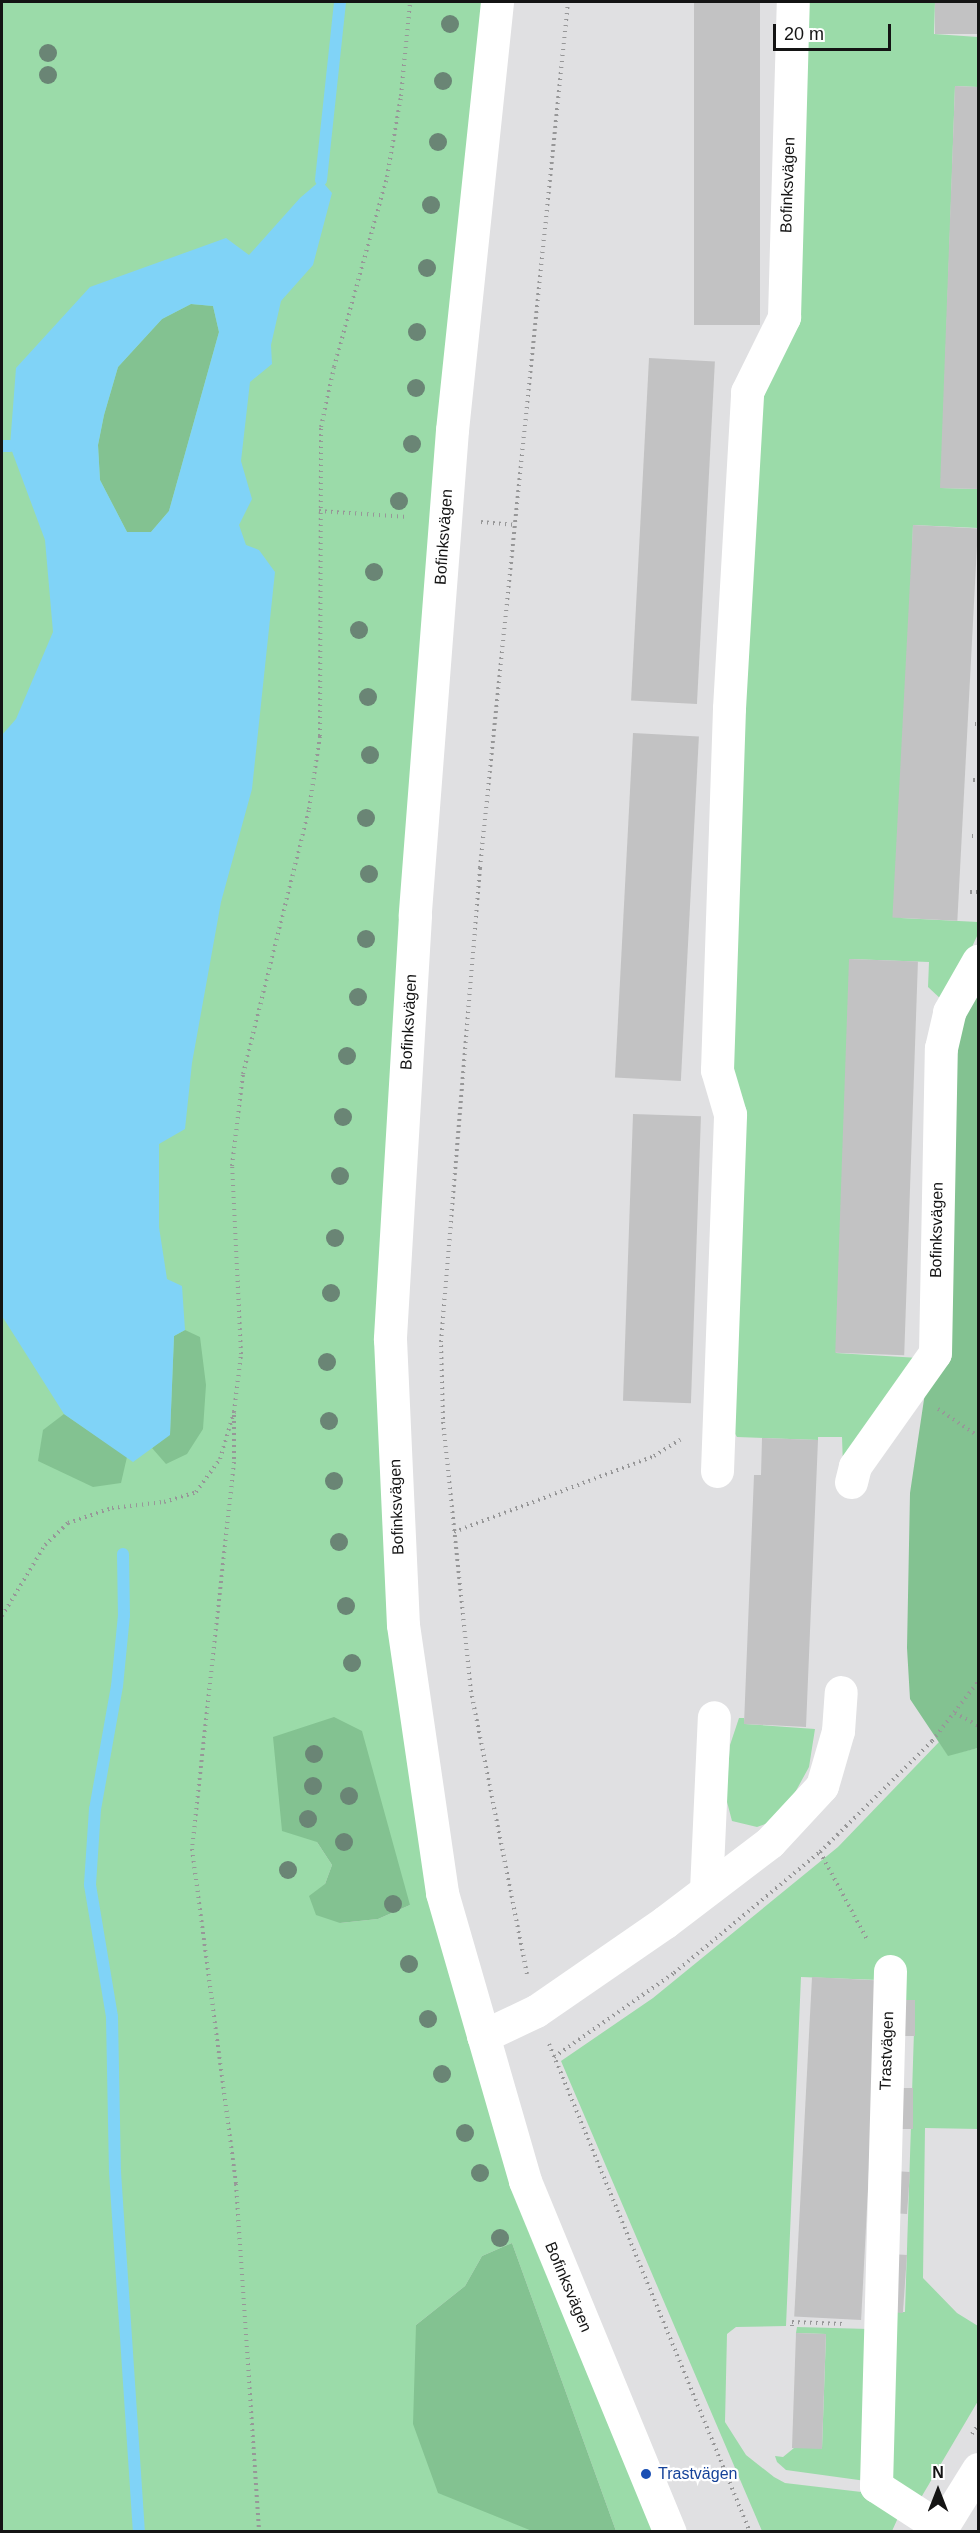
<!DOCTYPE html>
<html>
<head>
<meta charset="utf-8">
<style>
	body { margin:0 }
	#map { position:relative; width:980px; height:2533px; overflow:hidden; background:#e0e0e2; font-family:Arial,sans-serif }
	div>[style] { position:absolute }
	.green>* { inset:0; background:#9bdba9 }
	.forest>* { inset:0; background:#83c291 }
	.water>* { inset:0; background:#80d3f7 }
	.stream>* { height:12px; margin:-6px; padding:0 6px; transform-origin:6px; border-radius:6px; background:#80d3f7 }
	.building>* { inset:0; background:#c2c2c3; transform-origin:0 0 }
	.path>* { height:4px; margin-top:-2px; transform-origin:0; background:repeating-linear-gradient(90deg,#979798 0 1.5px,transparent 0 6px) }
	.minor>* { height:33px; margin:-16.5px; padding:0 16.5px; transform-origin:16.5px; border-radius:16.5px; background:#fff }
	.tertiary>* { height:33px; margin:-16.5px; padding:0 16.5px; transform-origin:16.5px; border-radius:16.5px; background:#fff }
	.trees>* { width:18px; height:18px; margin:-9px; border-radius:50%; background:#6a8575 }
	.dots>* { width:16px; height:16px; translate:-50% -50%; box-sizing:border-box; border:3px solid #fff; border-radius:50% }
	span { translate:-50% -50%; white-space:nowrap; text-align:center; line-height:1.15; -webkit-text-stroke:4.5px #fff; paint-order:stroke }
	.street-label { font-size:16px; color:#141414 }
	.transit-label { font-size:16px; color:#164399 }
	.left { translate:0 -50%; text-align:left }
	.frame { position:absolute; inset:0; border:3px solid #141414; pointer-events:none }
	.north { position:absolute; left:908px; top:2461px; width:60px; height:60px; -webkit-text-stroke:4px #fff; paint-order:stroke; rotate:0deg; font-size:16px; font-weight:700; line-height:24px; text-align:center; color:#141414 }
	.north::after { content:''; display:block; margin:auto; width:21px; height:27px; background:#141414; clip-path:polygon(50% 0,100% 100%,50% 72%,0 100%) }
	.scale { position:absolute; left:773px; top:24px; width:118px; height:27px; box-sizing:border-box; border:3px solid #141414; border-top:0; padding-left:8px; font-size:18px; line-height:21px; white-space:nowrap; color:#141414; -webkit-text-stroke:4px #fff; paint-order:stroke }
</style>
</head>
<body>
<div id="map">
	<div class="green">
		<i style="clip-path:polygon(evenodd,2px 2px,497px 2px,390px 1339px,442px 1893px,525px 2181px,670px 2531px,616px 2531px,512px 2243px,482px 2256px,465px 2286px,416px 2325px,532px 2531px,2px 2532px,2px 2px,317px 1842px,410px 1905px,378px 1919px,340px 1923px,325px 1884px,332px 1865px,317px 1842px)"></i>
		<i style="clip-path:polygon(806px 2px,935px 2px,934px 34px,978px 37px,978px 87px,955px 86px,941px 488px,978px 489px,978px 528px,913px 525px,901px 918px,978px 922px,978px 934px,948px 998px,943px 1001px,928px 987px,929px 962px,850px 959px,836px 1353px,919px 1358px,843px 1466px,842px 1437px,818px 1437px,818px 1440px,737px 1437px,732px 1429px,730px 1062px,755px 419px,771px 377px)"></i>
		<i style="clip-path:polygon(739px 1718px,744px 1718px,745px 1724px,815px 1729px,809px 1767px,792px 1798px,773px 1821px,757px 1827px,732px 1821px,726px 1798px,730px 1745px)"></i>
		<i style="clip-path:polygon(939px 1742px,948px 1755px,978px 1748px,978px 2129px,925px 2128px,923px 2278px,957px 2313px,978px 2326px,978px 2401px,919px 2501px,884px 2470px,889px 2312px,905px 2312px,915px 2000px,899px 2000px,879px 1980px,801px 1977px,786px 2326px,736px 2327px,727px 2334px,725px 2422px,746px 2455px,774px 2477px,785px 2483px,870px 2493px,896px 2511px,897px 2520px,892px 2531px,762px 2531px,561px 2061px,653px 1998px,838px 1847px)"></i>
		<i style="clip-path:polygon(797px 2327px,869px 2329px,866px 2481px,786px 2470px,777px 2462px,775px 2456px,783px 2457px,794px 2448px,822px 2448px,826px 2334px,796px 2333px)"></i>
	</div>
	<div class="forest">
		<i style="clip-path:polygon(191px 304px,213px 306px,219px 332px,169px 511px,151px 532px,127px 532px,100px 480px,98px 445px,104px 415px,118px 367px,162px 319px)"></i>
		<i style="clip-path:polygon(978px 961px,978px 1748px,948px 1756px,910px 1699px,907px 1648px,910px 1493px,929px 1366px,941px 1048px)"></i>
		<i style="clip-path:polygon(185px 1330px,200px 1337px,206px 1385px,203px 1429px,187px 1454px,166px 1464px,152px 1448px,170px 1434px,174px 1336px)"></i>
		<i style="clip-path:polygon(64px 1414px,127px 1457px,121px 1483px,93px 1487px,38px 1461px,43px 1430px)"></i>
		<i style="clip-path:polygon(334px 1717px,362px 1731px,410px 1905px,378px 1919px,340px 1923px,316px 1915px,309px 1896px,325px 1884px,332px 1865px,317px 1842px,282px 1831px,273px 1737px)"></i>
		<i style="clip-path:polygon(512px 2243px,616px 2531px,532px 2531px,438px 2493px,413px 2424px,416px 2325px,465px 2286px,482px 2256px)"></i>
	</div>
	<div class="water">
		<i style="clip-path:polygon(evenodd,321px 180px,332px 193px,313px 265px,281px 301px,271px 345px,272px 364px,250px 382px,241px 461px,252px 499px,239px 525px,246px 545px,259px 550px,275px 572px,252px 789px,221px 902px,192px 1063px,185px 1129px,159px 1144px,159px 1227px,167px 1279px,182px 1286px,185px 1330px,174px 1336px,170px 1435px,133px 1462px,64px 1414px,2px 1316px,2px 735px,16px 719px,53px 632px,45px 540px,10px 446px,16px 368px,90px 287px,226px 238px,249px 255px,300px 198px,321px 180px,191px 304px,213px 306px,219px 332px,169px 511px,151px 532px,127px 532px,100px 480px,98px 445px,104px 415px,118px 367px,162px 319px,191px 304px)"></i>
	</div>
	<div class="stream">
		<i style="left:321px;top:180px;width:179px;rotate:-83.9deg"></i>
		<i style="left:2px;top:446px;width:8px"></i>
		<i style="left:123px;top:1554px;width:61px;rotate:89.1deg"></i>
		<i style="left:124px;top:1615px;width:71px;rotate:95.6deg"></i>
		<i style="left:117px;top:1686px;width:125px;rotate:100.1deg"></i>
		<i style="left:95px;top:1809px;width:76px;rotate:93.8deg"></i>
		<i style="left:90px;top:1885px;width:134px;rotate:80.5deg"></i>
		<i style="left:112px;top:2017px;width:155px;rotate:88.9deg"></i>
		<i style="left:115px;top:2172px;width:361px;rotate:86.2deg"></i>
	</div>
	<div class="building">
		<i style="left:694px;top:2px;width:66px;height:323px"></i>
		<i style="left:935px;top:2px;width:43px;height:32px"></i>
		<i style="clip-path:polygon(955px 86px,978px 87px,978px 489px,940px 488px)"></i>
		<i style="left:649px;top:358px;width:66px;height:343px;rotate:3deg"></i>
		<i style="left:913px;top:525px;width:65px;height:393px;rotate:3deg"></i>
		<i style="left:633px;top:733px;width:66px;height:345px;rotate:3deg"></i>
		<i style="left:849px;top:959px;width:69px;height:394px;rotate:2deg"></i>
		<i style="left:633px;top:1114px;width:68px;height:287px;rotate:2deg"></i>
		<i style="clip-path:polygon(762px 1438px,818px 1440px,806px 1727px,744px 1724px,754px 1475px,761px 1475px)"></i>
		<i style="left:812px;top:1977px;width:67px;height:340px;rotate:3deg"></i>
		<i style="left:899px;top:2000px;width:16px;height:36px"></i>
		<i style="left:897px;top:2088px;width:16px;height:41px"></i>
		<i style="left:894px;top:2171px;width:16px;height:42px;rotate:4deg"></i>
		<i style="left:891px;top:2254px;width:16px;height:58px;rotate:4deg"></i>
		<i style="left:796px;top:2333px;width:30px;height:115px;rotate:2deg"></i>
	</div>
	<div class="path">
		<i style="left:319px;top:511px;width:89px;rotate:3.9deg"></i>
		<i style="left:481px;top:522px;width:35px;rotate:5deg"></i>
		<i style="left:977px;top:668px;width:1px"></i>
		<i style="left:975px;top:724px;width:3px"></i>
		<i style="left:973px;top:780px;width:5px"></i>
		<i style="left:972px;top:836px;width:6px"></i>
		<i style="left:970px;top:892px;width:8px"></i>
		<i style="left:938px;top:1409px;width:48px;rotate:34deg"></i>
		<i style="left:234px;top:1415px;width:47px;rotate:90deg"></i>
		<i style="left:234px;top:1462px;width:389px;rotate:96.2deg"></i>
		<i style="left:192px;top:1849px;width:338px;rotate:82.5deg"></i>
		<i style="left:236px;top:2184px;width:349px;rotate:86.2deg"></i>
		<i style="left:454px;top:1532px;width:214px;rotate:-20.8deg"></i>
		<i style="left:654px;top:1456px;width:31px;rotate:-32deg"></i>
		<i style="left:2px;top:1616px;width:83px;rotate:-58.8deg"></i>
		<i style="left:45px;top:1545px;width:32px;rotate:-44deg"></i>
		<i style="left:68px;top:1523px;width:46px;rotate:-18.8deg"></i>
		<i style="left:112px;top:1508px;width:52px;rotate:-6.6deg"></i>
		<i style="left:164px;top:1502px;width:34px;rotate:-17deg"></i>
		<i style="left:196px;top:1492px;width:41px;rotate:-54deg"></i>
		<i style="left:220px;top:1459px;width:49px;rotate:-73.4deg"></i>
		<i style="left:234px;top:1412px;width:58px;rotate:-83.1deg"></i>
		<i style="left:241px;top:1354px;width:188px;rotate:-92.7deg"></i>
		<i style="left:232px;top:1166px;width:93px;rotate:-83.2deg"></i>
		<i style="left:243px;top:1074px;width:273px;rotate:-76deg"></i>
		<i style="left:309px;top:809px;width:74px;rotate:-81.4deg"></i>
		<i style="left:320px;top:736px;width:309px;rotate:-89.8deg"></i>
		<i style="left:321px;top:427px;width:61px;rotate:-77.8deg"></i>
		<i style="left:334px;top:367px;width:197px;rotate:-74.4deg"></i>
		<i style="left:387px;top:177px;width:82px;rotate:-80.2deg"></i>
		<i style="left:401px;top:96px;width:94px;rotate:-84.5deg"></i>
		<i style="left:955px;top:1713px;width:26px;rotate:29deg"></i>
		<i style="left:820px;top:1852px;width:101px;rotate:61.7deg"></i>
		<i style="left:527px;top:1974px;width:288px;rotate:-101.2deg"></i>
		<i style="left:471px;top:1692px;width:274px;rotate:-95.9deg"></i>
		<i style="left:443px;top:1419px;width:77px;rotate:-91.5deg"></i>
		<i style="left:441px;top:1342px;width:476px;rotate:-85.3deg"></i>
		<i style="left:480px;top:868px;width:870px;rotate:-84.2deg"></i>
		<i style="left:549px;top:2044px;width:528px;rotate:67.61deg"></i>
		<i style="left:554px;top:2057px;width:146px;rotate:-35deg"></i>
		<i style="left:674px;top:1973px;width:190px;rotate:-39.7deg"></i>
		<i style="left:820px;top:1852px;width:158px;rotate:-44.7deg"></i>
		<i style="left:932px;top:1741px;width:75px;rotate:-52.1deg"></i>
		<i style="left:792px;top:2326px;width:4px;rotate:-90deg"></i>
		<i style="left:792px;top:2322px;width:52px;rotate:2.2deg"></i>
		<i style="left:972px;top:2434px;width:11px;rotate:-56deg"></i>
	</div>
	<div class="minor">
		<i style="left:717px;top:1471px;width:357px;rotate:-87.9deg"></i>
		<i style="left:730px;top:1114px;width:46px;rotate:-106.5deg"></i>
		<i style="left:717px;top:1070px;width:362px;rotate:-88.1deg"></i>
		<i style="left:729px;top:708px;width:317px;rotate:-86.7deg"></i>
		<i style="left:747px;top:392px;width:84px;rotate:-63.7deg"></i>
		<i style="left:784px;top:317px;width:315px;rotate:-88.4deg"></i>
		<i style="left:851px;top:1482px;width:16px;rotate:-76deg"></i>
		<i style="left:855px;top:1466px;width:138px;rotate:-54.7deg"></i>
		<i style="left:935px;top:1353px;width:305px;rotate:-88.9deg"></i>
		<i style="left:941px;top:1048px;width:37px;rotate:-77deg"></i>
		<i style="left:949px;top:1012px;width:59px;rotate:-60.4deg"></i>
		<i style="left:706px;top:1890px;width:173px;rotate:-87.4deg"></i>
		<i style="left:890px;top:1971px;width:515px;rotate:91.56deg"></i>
		<i style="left:876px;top:2486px;width:77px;rotate:32.9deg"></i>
		<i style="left:483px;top:2036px;width:59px;rotate:-25.3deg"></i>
		<i style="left:536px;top:2011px;width:157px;rotate:-34.6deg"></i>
		<i style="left:665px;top:1922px;width:132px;rotate:-37.3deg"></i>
		<i style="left:770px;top:1842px;width:76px;rotate:-47.1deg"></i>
		<i style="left:822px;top:1786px;width:57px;rotate:-73.8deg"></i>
		<i style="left:838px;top:1731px;width:39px;rotate:-86deg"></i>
		<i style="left:939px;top:2532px;width:74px;rotate:-58.2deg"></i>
	</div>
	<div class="tertiary">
		<i style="left:497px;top:2px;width:430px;rotate:96deg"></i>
		<i style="left:452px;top:430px;width:487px;rotate:94.4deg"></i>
		<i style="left:415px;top:916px;width:424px;rotate:93.4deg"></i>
		<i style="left:390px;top:1339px;width:286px;rotate:87.4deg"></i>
		<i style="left:403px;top:1625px;width:271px;rotate:81.7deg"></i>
		<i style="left:442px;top:1893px;width:300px;rotate:73.9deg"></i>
		<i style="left:525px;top:2181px;width:380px;rotate:67.6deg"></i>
	</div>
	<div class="trees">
		<i style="left:450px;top:24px"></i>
		<i style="left:48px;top:53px"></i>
		<i style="left:48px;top:75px"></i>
		<i style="left:443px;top:81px"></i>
		<i style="left:438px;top:142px"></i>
		<i style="left:431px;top:205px"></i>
		<i style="left:427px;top:268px"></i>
		<i style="left:417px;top:332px"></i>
		<i style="left:416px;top:388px"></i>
		<i style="left:412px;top:444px"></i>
		<i style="left:399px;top:501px"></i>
		<i style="left:374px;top:572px"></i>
		<i style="left:359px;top:630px"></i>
		<i style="left:368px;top:697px"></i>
		<i style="left:370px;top:755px"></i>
		<i style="left:366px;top:818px"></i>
		<i style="left:369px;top:874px"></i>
		<i style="left:366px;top:939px"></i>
		<i style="left:358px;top:997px"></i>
		<i style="left:347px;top:1056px"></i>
		<i style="left:343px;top:1117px"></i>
		<i style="left:340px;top:1176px"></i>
		<i style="left:335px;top:1238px"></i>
		<i style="left:331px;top:1293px"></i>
		<i style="left:327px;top:1362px"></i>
		<i style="left:329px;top:1421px"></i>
		<i style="left:334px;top:1481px"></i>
		<i style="left:339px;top:1542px"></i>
		<i style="left:346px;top:1606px"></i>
		<i style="left:352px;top:1663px"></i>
		<i style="left:314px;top:1754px"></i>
		<i style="left:313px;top:1786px"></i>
		<i style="left:349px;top:1796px"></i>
		<i style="left:308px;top:1819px"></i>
		<i style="left:344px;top:1842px"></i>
		<i style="left:288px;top:1870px"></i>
		<i style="left:393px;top:1904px"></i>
		<i style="left:409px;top:1964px"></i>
		<i style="left:428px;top:2019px"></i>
		<i style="left:442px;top:2074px"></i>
		<i style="left:465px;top:2133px"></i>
		<i style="left:480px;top:2173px"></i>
		<i style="left:500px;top:2238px"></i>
	</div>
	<div class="dots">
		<i style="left:646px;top:2474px;background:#1a4fb4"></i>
	</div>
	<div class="street-label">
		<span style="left:788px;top:185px;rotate:-88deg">Bofinksvägen</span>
		<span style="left:444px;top:537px;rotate:-86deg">Bofinksvägen</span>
		<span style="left:409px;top:1022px;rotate:-87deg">Bofinksvägen</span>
		<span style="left:937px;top:1230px;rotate:-89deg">Bofinksvägen</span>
		<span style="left:397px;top:1507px;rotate:-92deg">Bofinksvägen</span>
		<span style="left:887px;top:2051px;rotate:-88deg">Trastvägen</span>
		<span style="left:568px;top:2287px;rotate:67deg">Bofinksvägen</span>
	</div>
	<div class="transit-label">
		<span class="left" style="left:658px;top:2474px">Trastvägen</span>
	</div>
	<div class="frame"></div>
	<div class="north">N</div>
	<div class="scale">20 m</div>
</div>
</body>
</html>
